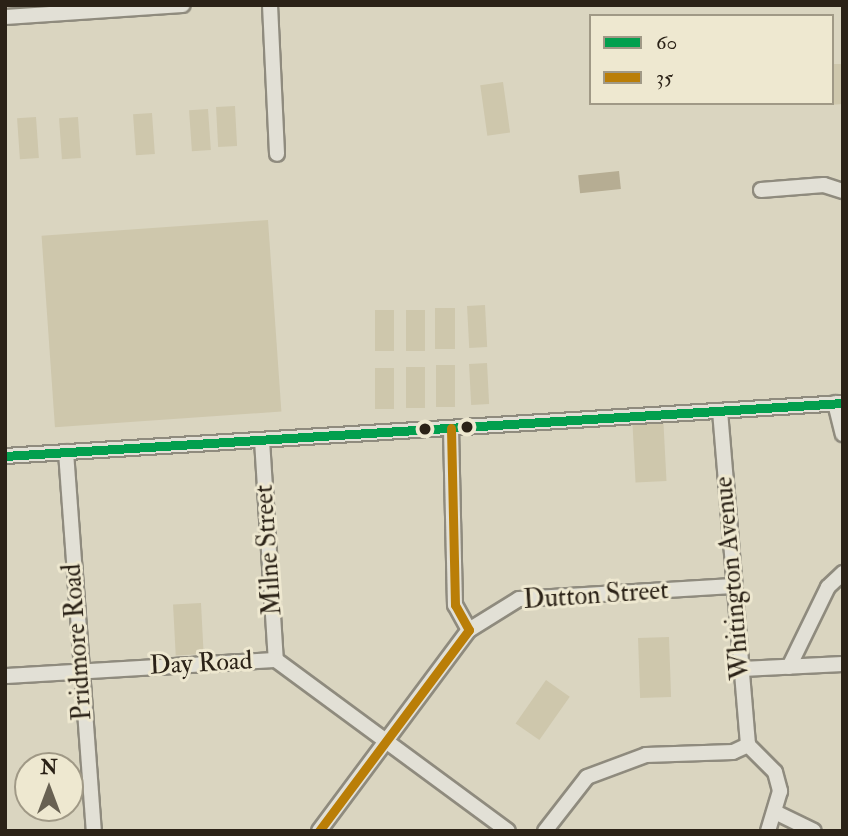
<!DOCTYPE html>
<html>
<head>
<meta charset="utf-8">
<style>
	body { margin:0 }
	#map { position:relative; width:848px; height:836px; overflow:hidden; background:#dad5c0; font-family:"IM FELL Double Pica",serif }
	div>[style] { position:absolute }
	.green>* { inset:0; background:#cec7ac; transform-origin:0 0 }
	.water>* { inset:0; background:#b6ad93; transform-origin:0 0 }
	.roads { filter:drop-shadow(2px 0 #8f8b7e) drop-shadow(-2px 0 #8f8b7e) drop-shadow(0 2px #8f8b7e) drop-shadow(0 -2px #8f8b7e) }
	.minor>* { height:14px; margin:-7px; padding:0 7px; transform-origin:7px; border-radius:7px; background:#e2e0d6 }
	.bus-1>* { height:9px; margin:-4.5px; padding:0 4.5px; transform-origin:4.5px; border-radius:4.5px; background:#029f4e }
	.bus-2>* { height:9px; margin:-4.5px; padding:0 4.5px; transform-origin:4.5px; border-radius:4.5px; background:#ba7e07 }
	.dots>* { width:19px; height:19px; translate:-50% -50%; box-sizing:border-box; border:4px solid #eee8d0; border-radius:50% }
	span { translate:-50% -50%; white-space:nowrap; text-align:center; line-height:1.15; -webkit-text-stroke:6px #eee8d0; paint-order:stroke }
	.street-label { font-size:26px; color:#2b2217 }
	.frame { position:absolute; inset:0; border:7px solid #2b2217; pointer-events:none }
	.legend { position:absolute; left:589px; top:14px; width:245px; height:91px; box-sizing:border-box; background:#eee8d0; border:2px solid #a09986; margin:0; padding:9px 12px; list-style:none; font-size:21px; color:#2b2217 }
	.legend li { display:flex; align-items:center; gap:14px; height:35px }
	.legend b { width:35px; border:2px solid #a09986 }
	.north { position:absolute; left:14px; top:752px; width:70px; height:70px; box-sizing:border-box; background:#eee8d0; border:2px solid #a09986; border-radius:50%; rotate:0deg; font-size:19px; font-weight:700; line-height:28px; text-align:center; color:#2b2217 }
	.north::after { content:''; display:block; margin:auto; width:24px; height:32px; background:#686152; clip-path:polygon(50% 0,100% 100%,50% 72%,0 100%) }
</style>
</head>
<body>
<div id="map">
	<div class="green">
		<i style="clip-path:polygon(832px 64px,843px 64px,843px 104px,829px 105px)"></i>
		<i style="left:503px;top:82px;width:51px;height:23px;rotate:82deg"></i>
		<i style="left:235px;top:106px;width:40px;height:19px;rotate:87deg"></i>
		<i style="left:208px;top:109px;width:41px;height:19px;rotate:86deg"></i>
		<i style="left:152px;top:113px;width:41px;height:19px;rotate:86deg"></i>
		<i style="left:36px;top:117px;width:41px;height:19px;rotate:86deg"></i>
		<i style="left:78px;top:117px;width:41px;height:19px;rotate:86deg"></i>
		<i style="left:268px;top:220px;width:192px;height:227px;rotate:86deg"></i>
		<i style="left:485px;top:305px;width:42px;height:18px;rotate:87deg"></i>
		<i style="left:455px;top:308px;width:41px;height:20px;rotate:90deg"></i>
		<i style="left:375px;top:310px;width:19px;height:41px"></i>
		<i style="left:406px;top:310px;width:19px;height:41px"></i>
		<i style="left:487px;top:363px;width:41px;height:18px;rotate:87deg"></i>
		<i style="left:436px;top:365px;width:19px;height:42px"></i>
		<i style="left:406px;top:367px;width:19px;height:41px"></i>
		<i style="left:375px;top:368px;width:19px;height:41px"></i>
		<i style="left:663px;top:414px;width:67px;height:31px;rotate:87deg"></i>
		<i style="left:201px;top:603px;width:51px;height:28px;rotate:87deg"></i>
		<i style="left:669px;top:637px;width:60px;height:31px;rotate:88deg"></i>
		<i style="left:546px;top:680px;width:29px;height:53px;rotate:35deg"></i>
	</div>
	<div class="water">
		<i style="left:619px;top:171px;width:18px;height:41px;rotate:84deg"></i>
	</div>
	<div class="roads">
		<div class="minor">
			<i style="left:270px;top:5px;width:149px;rotate:87.3deg"></i>
			<i style="left:5px;top:17px;width:178px;rotate:-3.9deg"></i>
			<i style="left:761px;top:190px;width:63px;rotate:-4.5deg"></i>
			<i style="left:824px;top:185px;width:20px;rotate:18deg"></i>
			<i style="left:835px;top:403px;width:32px;rotate:76deg"></i>
			<i style="left:720px;top:411px;width:335px;rotate:85.2deg"></i>
			<i style="left:262px;top:440px;width:220px;rotate:86.4deg"></i>
			<i style="left:66px;top:452px;width:380px;rotate:85.8deg"></i>
			<i style="left:5px;top:456px;width:840px;rotate:-3.62deg"></i>
			<i style="left:469px;top:630px;width:59px;rotate:-31.8deg"></i>
			<i style="left:519px;top:599px;width:214px;rotate:-3.5deg"></i>
			<i style="left:789px;top:667px;width:89px;rotate:-64deg"></i>
			<i style="left:828px;top:587px;width:21px;rotate:-43deg"></i>
			<i style="left:742px;top:669px;width:101px;rotate:-2.8deg"></i>
			<i style="left:5px;top:676px;width:271px;rotate:-3.4deg"></i>
			<i style="left:276px;top:660px;width:288px;rotate:36.4deg"></i>
			<i style="left:748px;top:745px;width:38px;rotate:45deg"></i>
			<i style="left:775px;top:772px;width:20px;rotate:75deg"></i>
			<i style="left:780px;top:791px;width:42px;rotate:106.7deg"></i>
			<i style="left:775px;top:812px;width:43px;rotate:26deg"></i>
			<i style="left:319px;top:831px;width:251px;rotate:-53.3deg"></i>
			<i style="left:469px;top:630px;width:29px;rotate:-119deg"></i>
			<i style="left:455px;top:605px;width:177px;rotate:-91.3deg"></i>
			<i style="left:545px;top:831px;width:68px;rotate:-52.1deg"></i>
			<i style="left:587px;top:777px;width:63px;rotate:-20.4deg"></i>
			<i style="left:646px;top:755px;width:87px;rotate:-2deg"></i>
			<i style="left:733px;top:752px;width:17px;rotate:-25deg"></i>
		</div>
	</div>
	<div class="bus-1">
		<i style="left:5px;top:456px;width:840px;rotate:-3.62deg"></i>
	</div>
	<div class="bus-2">
		<i style="left:319px;top:831px;width:251px;rotate:-53.3deg"></i>
		<i style="left:469px;top:630px;width:29px;rotate:-119deg"></i>
		<i style="left:455px;top:605px;width:177px;rotate:-91.3deg"></i>
	</div>
	<div class="dots">
		<i style="left:467px;top:427px;background:#2b2217"></i>
		<i style="left:425px;top:429px;background:#2b2217"></i>
	</div>
	<div class="street-label">
		<span style="left:269px;top:550px;rotate:-94deg">Milne Street</span>
		<span style="left:733px;top:578px;rotate:-95deg">Whitington Avenue</span>
		<span style="left:596px;top:596px;rotate:-4deg">Dutton Street</span>
		<span style="left:78px;top:642px;rotate:-94deg">Pridmore Road</span>
		<span style="left:201px;top:664px;rotate:-3deg">Day Road</span>
	</div>
	<div class="frame"></div>
	<ul class="legend">
	<li><b style="height:9px;background:#029f4e"></b>60</li>
	<li><b style="height:9px;background:#ba7e07"></b>35</li>
	</ul>
	<div class="north">N</div>
</div>
</body>
</html>
